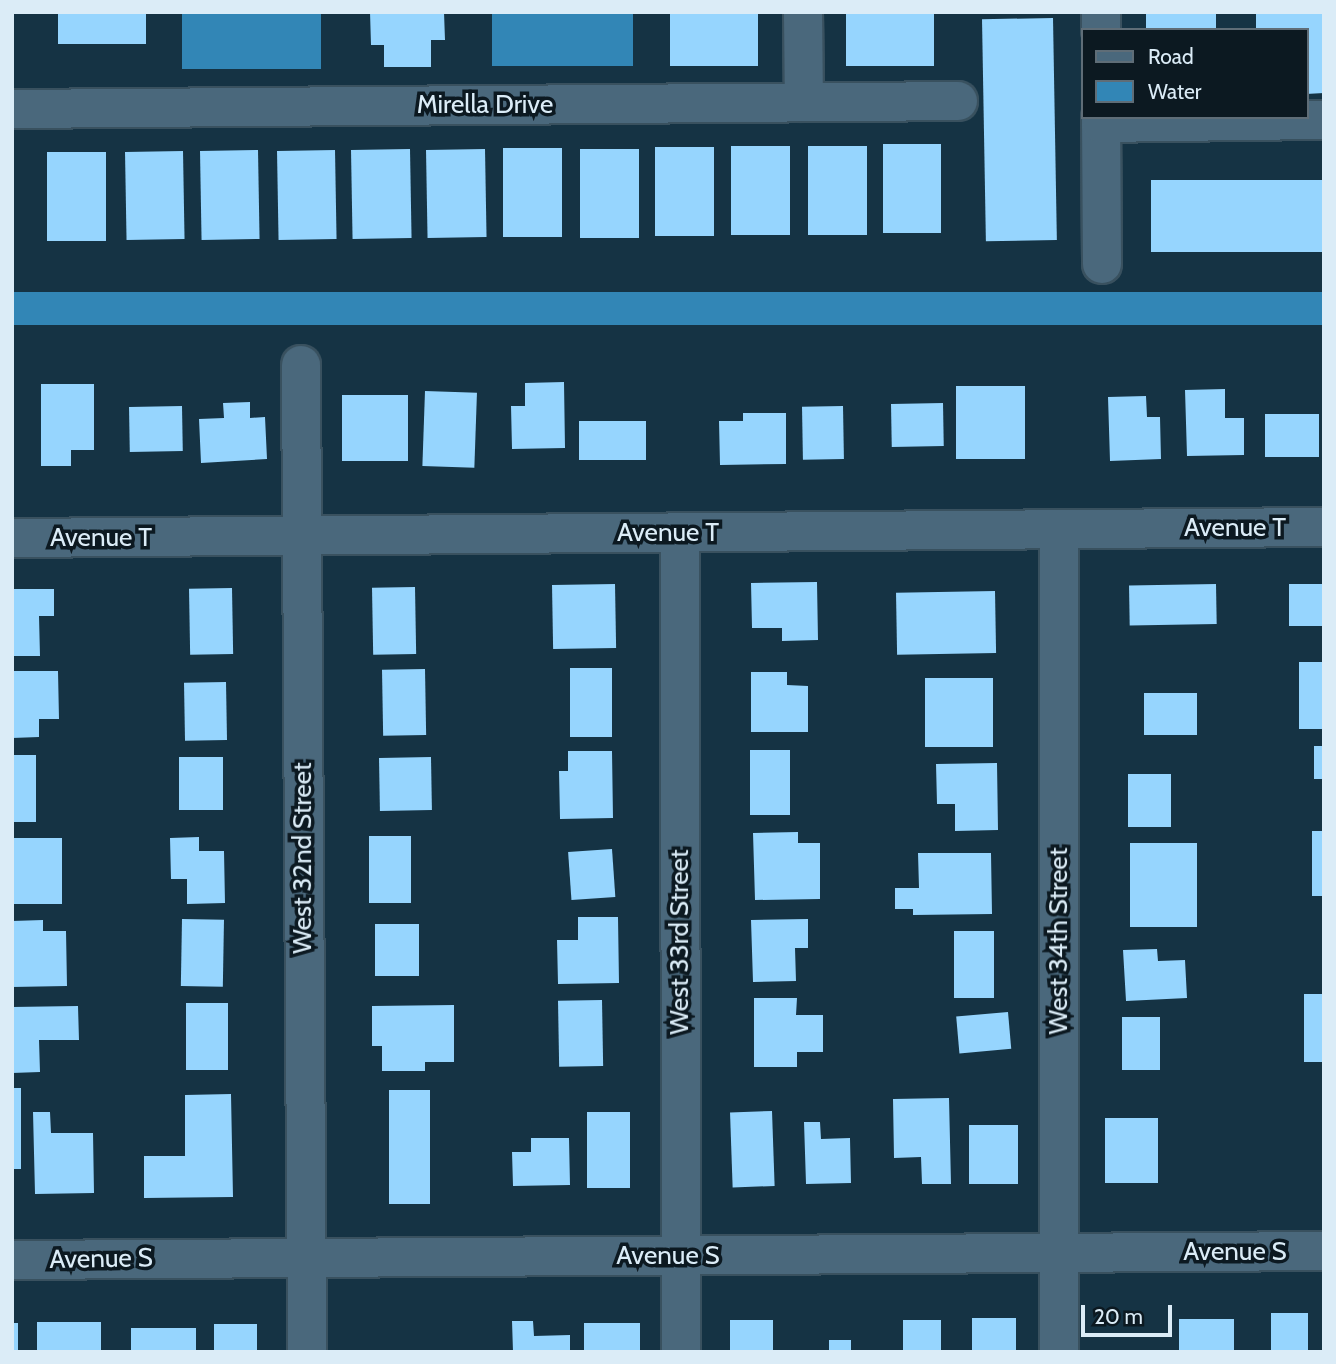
<!DOCTYPE html>
<html>
<head>
<meta charset="utf-8">
<style>
	body { margin:0 }
	#map { position:relative; width:1336px; height:1364px; overflow:hidden; background:#153344; font-family:Cabin,sans-serif }
	div>[style] { position:absolute }
	.water>* { inset:0; background:#3286b6; transform-origin:0 0 }
	.building>* { inset:0; background:#96d5fe; transform-origin:0 0 }
	.roads { filter:drop-shadow(2px 0 #39515f) drop-shadow(-2px 0 #39515f) drop-shadow(0 2px #39515f) drop-shadow(0 -2px #39515f) }
	.minor>* { height:38px; margin:-19px; padding:0 19px; transform-origin:19px; border-radius:19px; background:#4a687c }
	span { translate:-50% -50%; white-space:nowrap; text-align:center; line-height:1.15; -webkit-text-stroke:7px #0c1921; paint-order:stroke }
	.street-label { font-size:26px; color:#dbecf7 }
	.frame { position:absolute; inset:0; border:14px solid #dbecf7; pointer-events:none }
	.legend { position:absolute; left:1081px; top:28px; width:228px; height:91px; box-sizing:border-box; background:#0c1921; border:2px solid #5f6d77; margin:0; padding:9px 12px; list-style:none; font-size:21px; color:#dbecf7 }
	.legend li { display:flex; align-items:center; gap:14px; height:35px }
	.legend b { width:35px; border:2px solid #5f6d77 }
	.scale { position:absolute; left:1081px; top:1305px; width:91px; height:32px; box-sizing:border-box; border:4px solid #dbecf7; border-top:0; padding-left:9px; font-size:21px; line-height:24px; white-space:nowrap; color:#dbecf7; -webkit-text-stroke:5px #0c1921; paint-order:stroke }
</style>
</head>
<body>
<div id="map">
	<div class="water">
		<i style="left:182px;top:12px;width:139px;height:57px"></i>
		<i style="left:492px;top:12px;width:141px;height:54px"></i>
		<i style="left:1324px;top:292px;width:33px;height:1312px;rotate:90deg"></i>
	</div>
	<div class="building">
		<i style="left:58px;top:12px;width:88px;height:32px"></i>
		<i style="clip-path:polygon(370px 12px,444px 12px,445px 40px,431px 40px,431px 67px,384px 67px,384px 45px,371px 45px)"></i>
		<i style="left:670px;top:12px;width:88px;height:54px"></i>
		<i style="left:846px;top:12px;width:88px;height:54px"></i>
		<i style="left:1146px;top:12px;width:70px;height:18px"></i>
		<i style="clip-path:polygon(1256px 12px,1324px 12px,1324px 93px,1306px 94px,1306px 30px,1256px 30px)"></i>
		<i style="left:1053px;top:18px;width:222px;height:71px;rotate:89deg"></i>
		<i style="left:883px;top:144px;width:58px;height:89px"></i>
		<i style="left:731px;top:146px;width:59px;height:89px"></i>
		<i style="left:867px;top:146px;width:89px;height:59px;rotate:90deg"></i>
		<i style="left:655px;top:147px;width:59px;height:89px"></i>
		<i style="left:562px;top:148px;width:89px;height:59px;rotate:90deg"></i>
		<i style="left:410px;top:149px;width:89px;height:59px;rotate:89deg"></i>
		<i style="left:485px;top:149px;width:88px;height:59px;rotate:89deg"></i>
		<i style="left:580px;top:149px;width:59px;height:89px"></i>
		<i style="left:258px;top:150px;width:89px;height:58px;rotate:89deg"></i>
		<i style="left:335px;top:150px;width:89px;height:58px;rotate:89deg"></i>
		<i style="left:183px;top:151px;width:88px;height:58px;rotate:89deg"></i>
		<i style="left:47px;top:152px;width:59px;height:89px"></i>
		<i style="left:1151px;top:180px;width:173px;height:72px"></i>
		<i style="clip-path:polygon(564px 382px,565px 448px,512px 449px,511px 406px,525px 406px,525px 383px)"></i>
		<i style="clip-path:polygon(41px 384px,94px 384px,94px 450px,71px 450px,71px 466px,41px 466px)"></i>
		<i style="left:956px;top:386px;width:69px;height:73px"></i>
		<i style="clip-path:polygon(1225px 389px,1225px 418px,1244px 418px,1244px 455px,1187px 456px,1185px 390px)"></i>
		<i style="left:425px;top:391px;width:52px;height:75px;rotate:2deg"></i>
		<i style="left:342px;top:395px;width:66px;height:66px"></i>
		<i style="clip-path:polygon(1146px 396px,1147px 417px,1160px 417px,1161px 459px,1110px 461px,1108px 397px)"></i>
		<i style="clip-path:polygon(250px 402px,250px 418px,265px 417px,267px 459px,201px 463px,199px 419px,224px 418px,223px 403px)"></i>
		<i style="left:943px;top:403px;width:43px;height:52px;rotate:89deg"></i>
		<i style="left:182px;top:406px;width:45px;height:53px;rotate:89deg"></i>
		<i style="left:843px;top:406px;width:53px;height:41px;rotate:89deg"></i>
		<i style="clip-path:polygon(743px 413px,786px 413px,786px 464px,720px 465px,719px 421px,743px 421px)"></i>
		<i style="left:1319px;top:414px;width:43px;height:54px;rotate:90deg"></i>
		<i style="left:579px;top:421px;width:67px;height:39px"></i>
		<i style="clip-path:polygon(817px 582px,818px 640px,782px 641px,782px 628px,752px 628px,751px 583px)"></i>
		<i style="left:615px;top:584px;width:64px;height:63px;rotate:89deg"></i>
		<i style="left:1216px;top:584px;width:40px;height:87px;rotate:89deg"></i>
		<i style="left:1289px;top:584px;width:35px;height:42px"></i>
		<i style="left:415px;top:587px;width:67px;height:43px;rotate:89deg"></i>
		<i style="left:232px;top:588px;width:66px;height:43px;rotate:89deg"></i>
		<i style="clip-path:polygon(12px 589px,54px 589px,54px 616px,39px 616px,40px 656px,12px 656px)"></i>
		<i style="left:995px;top:591px;width:62px;height:99px;rotate:89deg"></i>
		<i style="left:1324px;top:662px;width:67px;height:25px;rotate:90deg"></i>
		<i style="left:570px;top:668px;width:42px;height:69px"></i>
		<i style="left:425px;top:669px;width:66px;height:43px;rotate:89deg"></i>
		<i style="clip-path:polygon(12px 671px,58px 671px,59px 719px,39px 719px,39px 737px,12px 738px)"></i>
		<i style="clip-path:polygon(751px 672px,787px 672px,787px 685px,808px 686px,808px 732px,751px 732px)"></i>
		<i style="left:925px;top:678px;width:68px;height:69px"></i>
		<i style="left:226px;top:682px;width:58px;height:42px;rotate:89deg"></i>
		<i style="left:1197px;top:693px;width:42px;height:53px;rotate:90deg"></i>
		<i style="left:1314px;top:746px;width:10px;height:33px"></i>
		<i style="left:750px;top:750px;width:40px;height:65px"></i>
		<i style="clip-path:polygon(568px 751px,612px 751px,613px 818px,560px 819px,559px 771px,568px 771px)"></i>
		<i style="left:12px;top:755px;width:24px;height:67px"></i>
		<i style="left:179px;top:757px;width:44px;height:53px"></i>
		<i style="left:431px;top:757px;width:53px;height:52px;rotate:89deg"></i>
		<i style="clip-path:polygon(997px 763px,998px 830px,955px 831px,955px 804px,937px 804px,936px 764px)"></i>
		<i style="left:1128px;top:774px;width:43px;height:53px"></i>
		<i style="left:1312px;top:831px;width:12px;height:65px"></i>
		<i style="clip-path:polygon(798px 832px,798px 843px,820px 843px,820px 899px,755px 900px,753px 833px)"></i>
		<i style="left:369px;top:836px;width:42px;height:67px"></i>
		<i style="clip-path:polygon(199px 837px,199px 851px,224px 851px,225px 903px,187px 904px,187px 879px,171px 879px,170px 838px)"></i>
		<i style="left:12px;top:838px;width:50px;height:66px"></i>
		<i style="left:1130px;top:843px;width:67px;height:84px"></i>
		<i style="left:612px;top:849px;width:48px;height:44px;rotate:86deg"></i>
		<i style="clip-path:polygon(918px 853px,991px 853px,992px 914px,913px 915px,913px 909px,895px 909px,895px 888px,919px 888px)"></i>
		<i style="clip-path:polygon(578px 917px,618px 917px,619px 983px,558px 984px,557px 940px,578px 940px)"></i>
		<i style="left:182px;top:919px;width:42px;height:67px;rotate:1deg"></i>
		<i style="clip-path:polygon(808px 919px,808px 948px,795px 948px,796px 981px,753px 982px,751px 920px)"></i>
		<i style="clip-path:polygon(43px 920px,43px 931px,66px 931px,67px 986px,12px 987px,12px 921px)"></i>
		<i style="left:375px;top:924px;width:44px;height:52px"></i>
		<i style="left:954px;top:931px;width:40px;height:67px"></i>
		<i style="clip-path:polygon(1157px 949px,1158px 961px,1185px 960px,1187px 998px,1126px 1001px,1123px 950px)"></i>
		<i style="left:1324px;top:994px;width:68px;height:20px;rotate:90deg"></i>
		<i style="clip-path:polygon(754px 998px,797px 998px,796px 1015px,823px 1015px,823px 1052px,797px 1052px,797px 1067px,754px 1067px)"></i>
		<i style="left:602px;top:1000px;width:66px;height:44px;rotate:89deg"></i>
		<i style="left:186px;top:1003px;width:42px;height:67px"></i>
		<i style="clip-path:polygon(454px 1005px,454px 1062px,425px 1062px,425px 1071px,382px 1071px,382px 1046px,372px 1046px,372px 1006px)"></i>
		<i style="clip-path:polygon(78px 1006px,79px 1040px,39px 1040px,40px 1072px,12px 1073px,12px 1007px)"></i>
		<i style="left:1008px;top:1012px;width:37px;height:52px;rotate:85deg"></i>
		<i style="left:1122px;top:1017px;width:38px;height:53px"></i>
		<i style="left:12px;top:1088px;width:9px;height:81px"></i>
		<i style="left:389px;top:1090px;width:41px;height:114px"></i>
		<i style="clip-path:polygon(231px 1094px,233px 1197px,144px 1198px,144px 1156px,185px 1156px,185px 1095px)"></i>
		<i style="clip-path:polygon(949px 1098px,951px 1184px,922px 1184px,921px 1157px,894px 1158px,893px 1099px)"></i>
		<i style="left:772px;top:1111px;width:75px;height:42px;rotate:88deg"></i>
		<i style="clip-path:polygon(33px 1112px,50px 1112px,51px 1133px,93px 1133px,94px 1193px,35px 1194px)"></i>
		<i style="left:587px;top:1112px;width:43px;height:76px"></i>
		<i style="left:1158px;top:1118px;width:65px;height:53px;rotate:90deg"></i>
		<i style="clip-path:polygon(804px 1122px,820px 1122px,821px 1139px,850px 1138px,851px 1183px,806px 1184px)"></i>
		<i style="left:969px;top:1125px;width:49px;height:59px"></i>
		<i style="clip-path:polygon(531px 1138px,569px 1138px,570px 1185px,513px 1186px,512px 1152px,531px 1152px)"></i>
		<i style="left:1271px;top:1313px;width:37px;height:39px"></i>
		<i style="left:972px;top:1318px;width:44px;height:34px"></i>
		<i style="left:1234px;top:1319px;width:33px;height:55px;rotate:90deg"></i>
		<i style="left:773px;top:1320px;width:32px;height:43px;rotate:90deg"></i>
		<i style="left:903px;top:1320px;width:38px;height:32px"></i>
		<i style="clip-path:polygon(512px 1321px,533px 1321px,534px 1336px,570px 1335px,570px 1352px,513px 1352px)"></i>
		<i style="left:101px;top:1322px;width:30px;height:64px;rotate:90deg"></i>
		<i style="left:12px;top:1323px;width:6px;height:29px"></i>
		<i style="left:640px;top:1323px;width:29px;height:56px;rotate:90deg"></i>
		<i style="left:214px;top:1324px;width:43px;height:28px"></i>
		<i style="left:196px;top:1328px;width:24px;height:65px;rotate:90deg"></i>
		<i style="left:851px;top:1340px;width:12px;height:22px;rotate:90deg"></i>
	</div>
	<div class="roads">
		<div class="minor">
			<i style="left:803px;top:12px;width:90px;rotate:89.4deg"></i>
			<i style="left:1101px;top:12px;width:18px;rotate:90deg"></i>
			<i style="left:12px;top:109px;width:946px;rotate:-0.48deg"></i>
			<i style="left:1101px;top:117px;width:147px;rotate:89.6deg"></i>
			<i style="left:1101px;top:123px;width:223px;rotate:-0.8deg"></i>
			<i style="left:301px;top:365px;width:987px;rotate:89.65deg"></i>
			<i style="left:1059px;top:530px;width:822px;rotate:90deg"></i>
			<i style="left:680px;top:533px;width:819px;rotate:89.93deg"></i>
			<i style="left:12px;top:538px;width:1312px;rotate:-0.48deg"></i>
			<i style="left:12px;top:1260px;width:1312px;rotate:-0.39deg"></i>
		</div>
	</div>
	<div class="street-label">
		<span style="left:485px;top:105px">Mirella Drive</span>
		<span style="left:1235px;top:528px">Avenue T</span>
		<span style="left:668px;top:533px">Avenue T</span>
		<span style="left:101px;top:538px">Avenue T</span>
		<span style="left:303px;top:858px;rotate:-90deg">West 32nd Street</span>
		<span style="left:1059px;top:941px;rotate:-90deg">West 34th Street</span>
		<span style="left:680px;top:942px;rotate:-90deg">West 33rd Street</span>
		<span style="left:1235px;top:1252px">Avenue S</span>
		<span style="left:668px;top:1256px">Avenue S</span>
		<span style="left:101px;top:1259px;rotate:-1deg">Avenue S</span>
	</div>
	<div class="frame"></div>
	<ul class="legend">
	<li><b style="height:9px;background:#4a687c"></b>Road</li>
	<li><b style="height:19px;background:#3286b6"></b>Water</li>
	</ul>
	<div class="scale">20 m</div>
</div>
</body>
</html>
